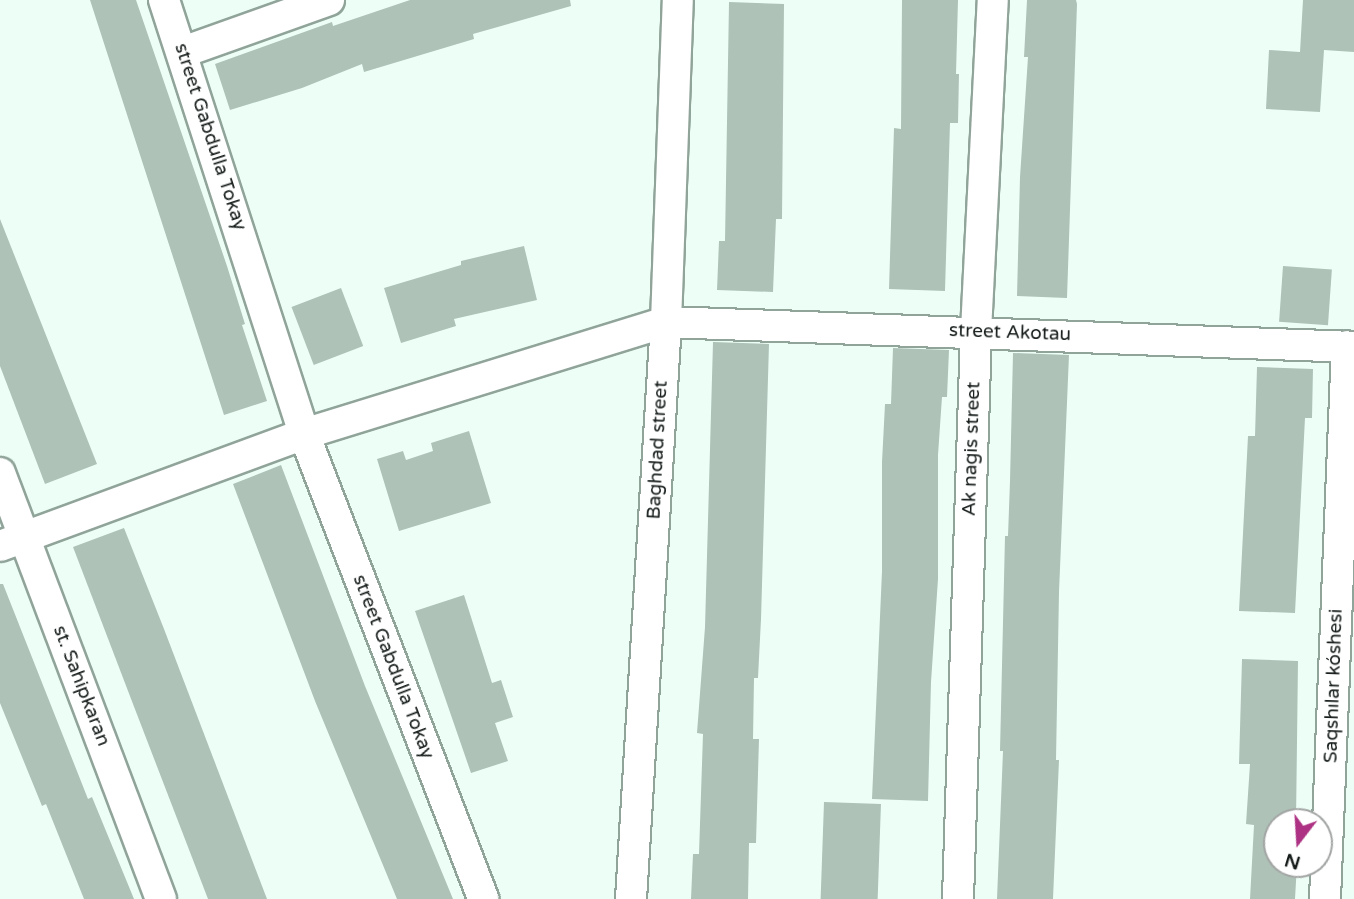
<!DOCTYPE html>
<html>
<head>
<meta charset="utf-8">
<style>
	body { margin:0 }
	#map { position:relative; width:1354px; height:899px; overflow:hidden; background:#edfef6; font-family:"Varela Round",sans-serif }
	div>[style] { position:absolute }
	.building>* { inset:0; background:#aec2b8; transform-origin:0 0 }
	.roads { filter:drop-shadow(2px 0 #90a49a) drop-shadow(-2px 0 #90a49a) drop-shadow(0 2px #90a49a) drop-shadow(0 -2px #90a49a) }
	.minor>* { height:30px; margin:-15px; padding:0 15px; transform-origin:15px; border-radius:15px; background:#fff }
	span { translate:-50% -50%; white-space:nowrap; text-align:center; line-height:1.15; -webkit-text-stroke:6px #fff; paint-order:stroke }
	.street-label { font-size:19px; color:#161d1a }
	.north { position:absolute; left:1263px; top:808px; width:70px; height:70px; box-sizing:border-box; background:#fff; border:2px solid #a2a5a3; border-radius:50%; rotate:197deg; font-size:19px; font-weight:700; line-height:28px; text-align:center; color:#161d1a }
	.north::after { content:''; display:block; margin:auto; width:24px; height:32px; background:#ad3283; clip-path:polygon(50% 0,100% 100%,50% 72%,0 100%) }
</style>
</head>
<body>
<div id="map">
	<div class="building">
		<i style="clip-path:polygon(90px 0,136px 0,227px 266px,245px 324px,242px 325px,267px 401px,224px 415px)"></i>
		<i style="clip-path:polygon(410px 0,570px 0,571px 6px,473px 34px,474px 39px,364px 72px,362px 64px,302px 88px,230px 110px,215px 64px,332px 22px,333px 26px)"></i>
		<i style="clip-path:polygon(902px 0,958px 0,956px 74px,959px 74px,958px 123px,950px 123px,945px 291px,889px 289px,894px 128px,901px 129px)"></i>
		<i style="clip-path:polygon(1027px 0,1076px 0,1077px 4px,1067px 298px,1017px 296px,1020px 177px,1028px 57px,1024px 57px)"></i>
		<i style="clip-path:polygon(1303px 0,1354px 0,1354px 52px,1324px 50px,1320px 112px,1266px 109px,1269px 50px,1300px 52px)"></i>
		<i style="clip-path:polygon(729px 2px,784px 4px,782px 219px,776px 219px,773px 292px,717px 290px,719px 241px,725px 241px)"></i>
		<i style="clip-path:polygon(0 219px,97px 464px,45px 484px,0 366px)"></i>
		<i style="clip-path:polygon(524px 246px,537px 300px,454px 319px,456px 326px,401px 343px,384px 288px,461px 265px,461px 261px)"></i>
		<i style="left:1283px;top:266px;width:49px;height:56px;rotate:4deg"></i>
		<i style="left:341px;top:288px;width:62px;height:53px;rotate:69deg"></i>
		<i style="clip-path:polygon(713px 342px,769px 344px,761px 619px,758px 678px,754px 678px,753px 739px,759px 739px,756px 843px,749px 843px,748px 899px,691px 899px,693px 854px,699px 854px,703px 734px,697px 733px,705px 627px)"></i>
		<i style="clip-path:polygon(893px 348px,949px 350px,947px 397px,942px 397px,938px 455px,938px 579px,931px 682px,928px 801px,872px 799px,882px 571px,882px 462px,885px 404px,891px 404px)"></i>
		<i style="clip-path:polygon(1013px 353px,1069px 355px,1059px 592px,1056px 760px,1059px 760px,1053px 899px,997px 899px,1003px 751px,1000px 751px,1005px 536px,1008px 536px,1010px 481px)"></i>
		<i style="clip-path:polygon(1257px 367px,1313px 369px,1312px 418px,1305px 418px,1295px 613px,1239px 611px,1248px 436px,1255px 436px)"></i>
		<i style="clip-path:polygon(469px 431px,491px 503px,399px 531px,377px 459px,403px 451px,406px 460px,433px 451px,431px 443px)"></i>
		<i style="clip-path:polygon(281px 465px,365px 686px,453px 899px,397px 899px,315px 701px,233px 484px)"></i>
		<i style="clip-path:polygon(124px 528px,164px 629px,267px 899px,208px 899px,133px 704px,73px 547px)"></i>
		<i style="clip-path:polygon(0 584px,3px 584px,88px 799px,92px 797px,134px 899px,84px 899px,46px 804px,42px 806px,0 703px)"></i>
		<i style="clip-path:polygon(464px 595px,492px 683px,501px 680px,513px 717px,495px 723px,508px 761px,471px 773px,415px 611px)"></i>
		<i style="clip-path:polygon(1242px 659px,1298px 661px,1296px 822px,1277px 822px,1277px 864px,1297px 864px,1295px 899px,1250px 899px,1254px 825px,1246px 824px,1250px 764px,1239px 764px)"></i>
		<i style="left:824px;top:802px;width:57px;height:97px;rotate:2deg"></i>
	</div>
	<div class="roads">
		<div class="minor">
			<i style="left:164px;top:0;width:456px;rotate:72.1deg"></i>
			<i style="left:304px;top:434px;width:498px;rotate:68.9deg"></i>
			<i style="left:183px;top:52px;width:155px;rotate:-19.6deg"></i>
			<i style="left:0;top:473px;width:455px;rotate:69.3deg"></i>
			<i style="left:0;top:546px;width:324px;rotate:-20.2deg"></i>
			<i style="left:304px;top:434px;width:379px;rotate:-17.2deg"></i>
			<i style="left:666px;top:322px;width:688px;rotate:2.08deg"></i>
			<i style="left:631px;top:899px;width:578px;rotate:-86.53deg"></i>
			<i style="left:666px;top:322px;width:322px;rotate:-87.9deg"></i>
			<i style="left:958px;top:899px;width:568px;rotate:-88.18deg"></i>
			<i style="left:976px;top:331px;width:331px;rotate:-87.1deg"></i>
			<i style="left:1325px;top:899px;width:553px;rotate:-87.72deg"></i>
		</div>
	</div>
	<div class="street-label">
		<span style="left:210px;top:137px;rotate:72deg">street Gabdulla Tokay</span>
		<span style="left:1010px;top:333px;rotate:2deg">street Akotau</span>
		<span style="left:972px;top:449px;rotate:-88deg">Ak nagis street</span>
		<span style="left:658px;top:450px;rotate:-87deg">Baghdad street</span>
		<span style="left:393px;top:667px;rotate:69deg">street Gabdulla Tokay</span>
		<span style="left:81px;top:686px;rotate:69deg">st. Sahipkaran</span>
		<span style="left:1334px;top:686px;rotate:-88deg">Saqshılar kóshesi</span>
	</div>
	<div class="north">N</div>
</div>
</body>
</html>
